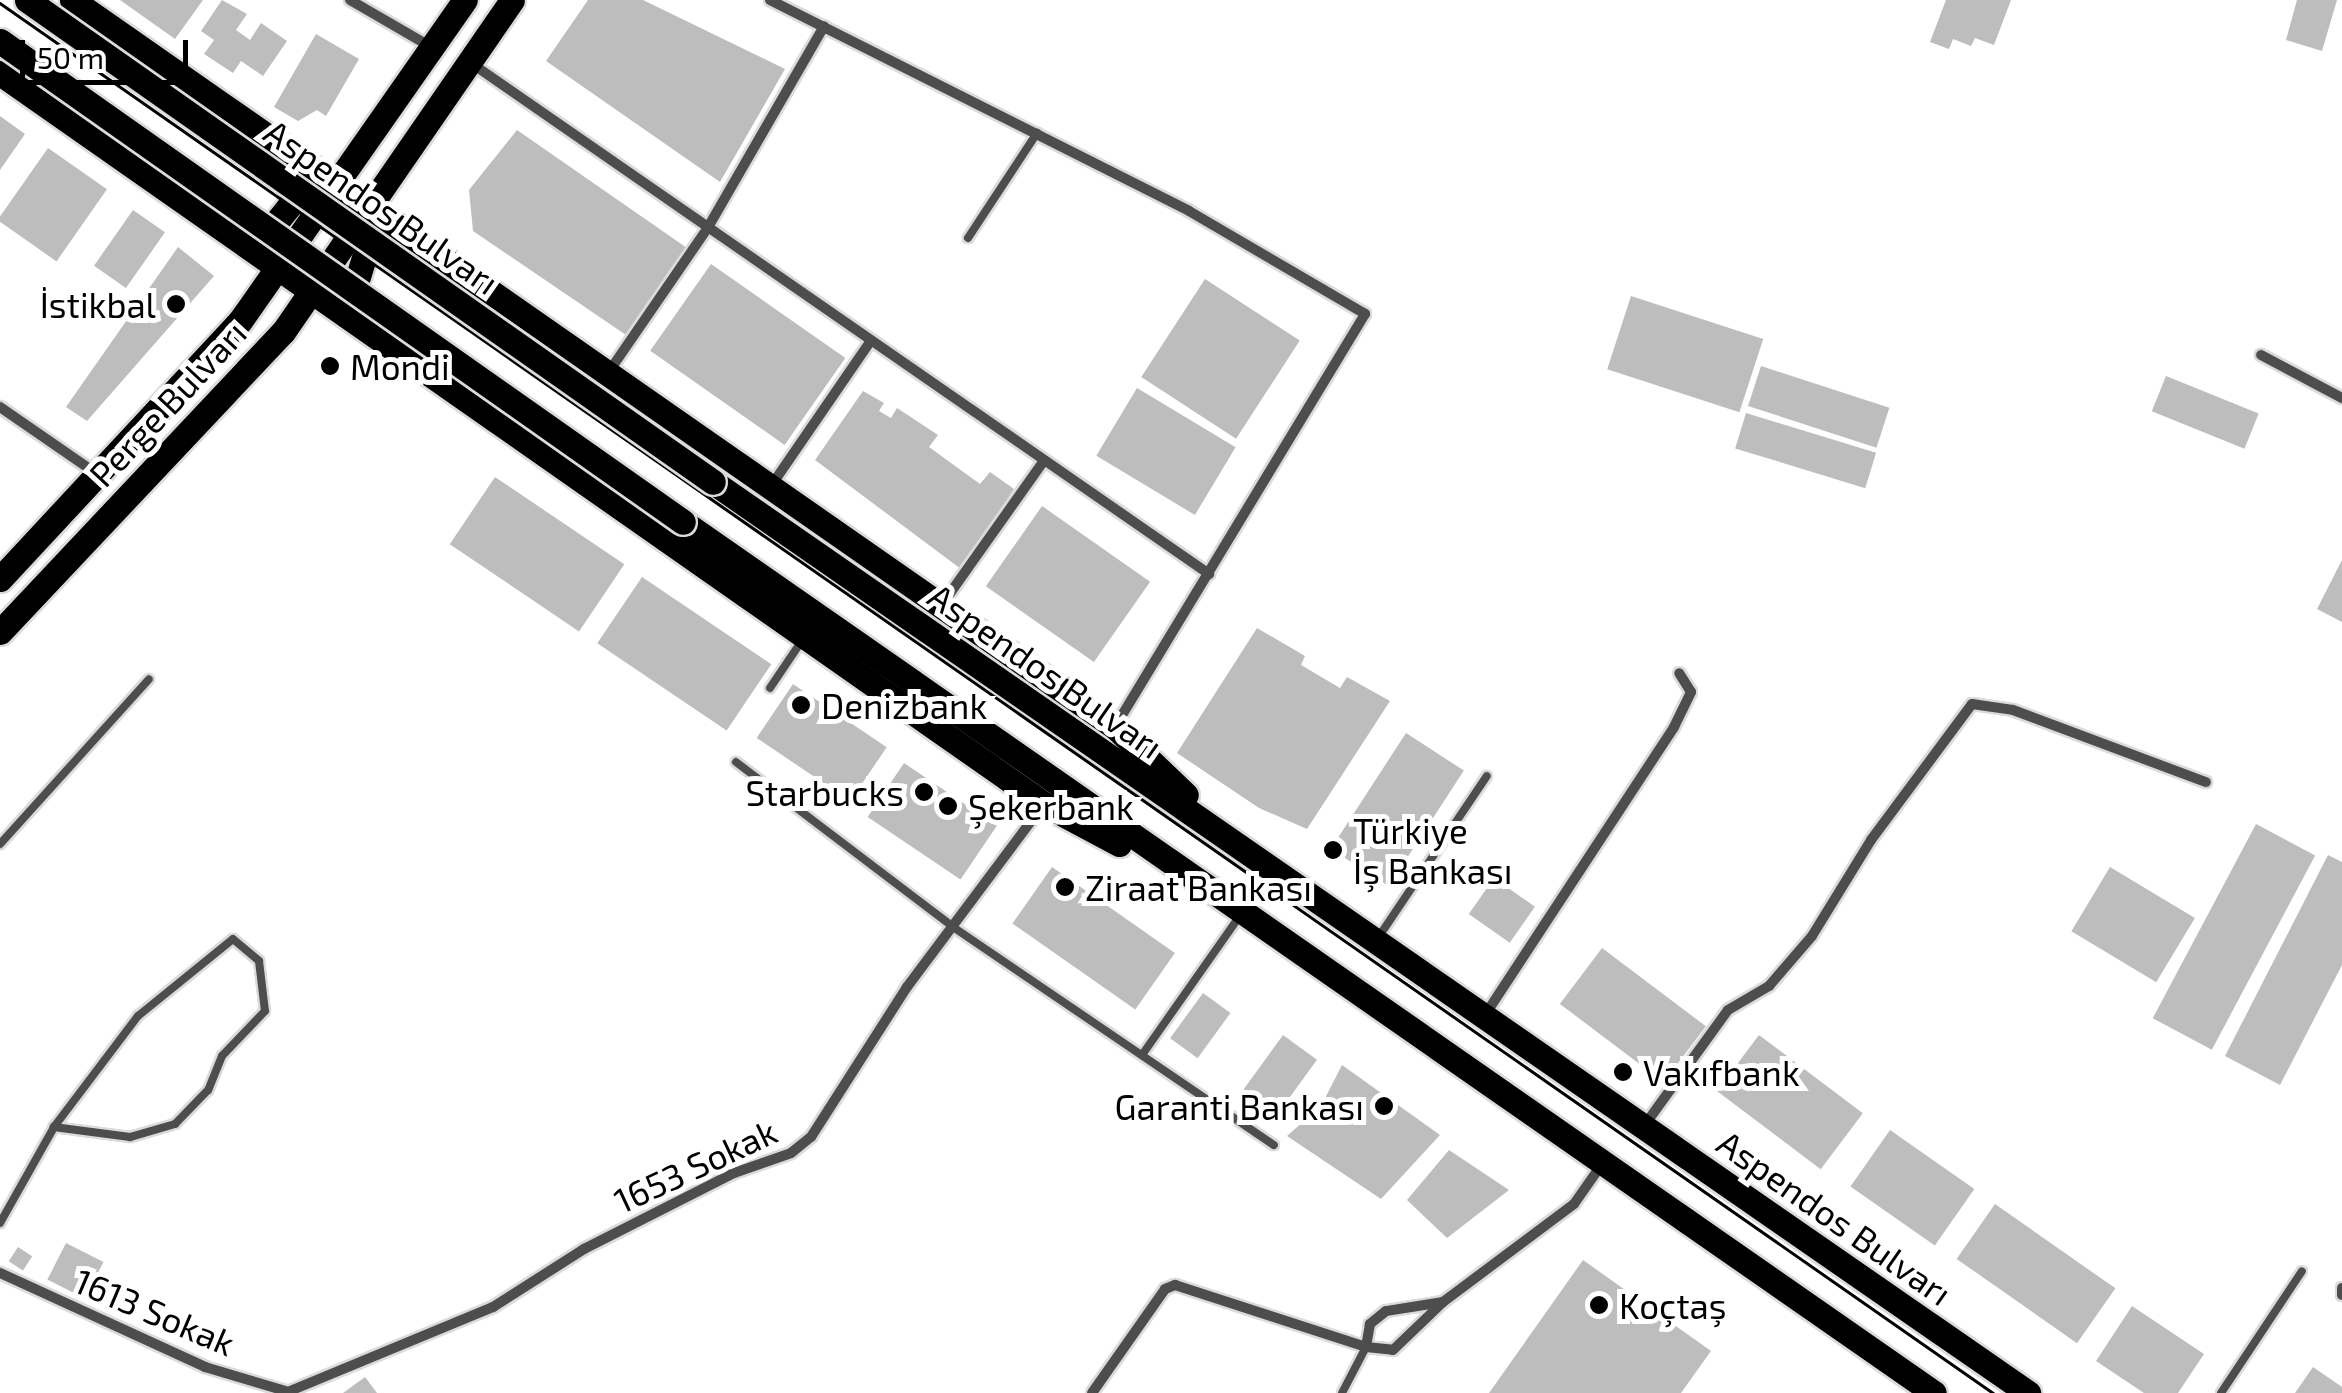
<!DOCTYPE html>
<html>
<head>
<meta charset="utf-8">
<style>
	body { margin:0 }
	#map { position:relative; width:2342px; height:1393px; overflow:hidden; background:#fff; font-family:"Exo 2",sans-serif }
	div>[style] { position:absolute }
	.building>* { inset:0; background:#bdbdbd; transform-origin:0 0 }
	.roads { filter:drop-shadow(2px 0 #dbdbdb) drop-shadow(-2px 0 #dbdbdb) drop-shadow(0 2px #dbdbdb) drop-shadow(0 -2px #dbdbdb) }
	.service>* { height:8px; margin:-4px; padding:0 4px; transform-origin:4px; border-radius:4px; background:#4d4d4d }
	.minor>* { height:10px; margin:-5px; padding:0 5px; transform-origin:5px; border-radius:5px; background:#4d4d4d }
	.primary>* { height:25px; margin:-12.5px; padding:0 12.5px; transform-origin:12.5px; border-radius:12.5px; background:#000 }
	.tram>* { height:2.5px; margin:-1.25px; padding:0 1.25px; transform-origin:1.25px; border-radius:1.25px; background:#000 }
	.bridges { filter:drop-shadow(2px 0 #dbdbdb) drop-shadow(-2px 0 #dbdbdb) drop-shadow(0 2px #dbdbdb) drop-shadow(0 -2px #dbdbdb) }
	.primary-bridge>* { height:25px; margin:-12.5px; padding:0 12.5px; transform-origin:12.5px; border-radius:12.5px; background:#000 }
	.dots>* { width:28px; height:28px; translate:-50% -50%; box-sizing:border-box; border:5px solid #fff; border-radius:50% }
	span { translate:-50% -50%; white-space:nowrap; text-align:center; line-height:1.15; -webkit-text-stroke:10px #fff; paint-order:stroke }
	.street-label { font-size:35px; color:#000 }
	.poi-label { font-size:35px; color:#000 }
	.right { translate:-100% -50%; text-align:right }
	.left { translate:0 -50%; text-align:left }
	.scale { position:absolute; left:20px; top:40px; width:168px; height:45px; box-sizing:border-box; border:5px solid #000; border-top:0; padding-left:12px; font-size:30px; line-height:35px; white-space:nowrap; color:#000; -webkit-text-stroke:8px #fff; paint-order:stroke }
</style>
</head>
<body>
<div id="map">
	<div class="building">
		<i style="clip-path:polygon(120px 0,203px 0,175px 39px)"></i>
		<i style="clip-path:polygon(222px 0,247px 14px,236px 30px,250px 40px,261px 23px,287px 41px,263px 76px,241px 61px,233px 73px,204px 54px,214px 40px,201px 31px)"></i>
		<i style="clip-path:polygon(588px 0,643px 0,785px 69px,720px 182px,546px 61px)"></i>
		<i style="clip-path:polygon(1946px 0,2011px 0,1994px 45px,1975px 38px,1971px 46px,1953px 39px,1949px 49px,1930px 42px)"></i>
		<i style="clip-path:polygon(2297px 0,2337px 0,2322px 51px,2286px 40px)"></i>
		<i style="clip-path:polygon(316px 34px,359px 59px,326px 116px,317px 110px,298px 121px,274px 107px)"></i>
		<i style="clip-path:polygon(0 116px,25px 134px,0 170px)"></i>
		<i style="clip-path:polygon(517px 130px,687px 248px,626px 335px,473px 231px,469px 190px)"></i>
		<i style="left:48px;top:148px;width:72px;height:88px;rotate:35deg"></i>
		<i style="left:133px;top:210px;width:39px;height:68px;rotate:35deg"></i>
		<i style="clip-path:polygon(178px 247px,214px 276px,87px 421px,66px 407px)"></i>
		<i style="left:711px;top:264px;width:164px;height:106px;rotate:35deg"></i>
		<i style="left:1205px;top:279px;width:113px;height:117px;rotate:33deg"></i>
		<i style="left:1631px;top:296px;width:139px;height:77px;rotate:18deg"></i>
		<i style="left:1761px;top:366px;width:135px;height:42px;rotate:18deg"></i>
		<i style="left:2166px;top:376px;width:100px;height:38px;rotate:22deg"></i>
		<i style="left:1137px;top:388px;width:115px;height:79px;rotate:31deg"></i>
		<i style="clip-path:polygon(863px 391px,884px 403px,879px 411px,891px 418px,897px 408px,938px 435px,929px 447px,980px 484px,990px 472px,1014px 489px,961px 569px,815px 460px)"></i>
		<i style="left:1746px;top:413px;width:136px;height:37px;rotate:17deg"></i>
		<i style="left:495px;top:477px;width:156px;height:81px;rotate:34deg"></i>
		<i style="left:1042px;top:506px;width:132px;height:98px;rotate:35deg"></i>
		<i style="clip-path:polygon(2342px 560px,2342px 622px,2317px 609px)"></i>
		<i style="left:642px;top:577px;width:156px;height:80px;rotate:34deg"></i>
		<i style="clip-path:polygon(1257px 628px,1305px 656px,1301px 665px,1340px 688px,1347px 677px,1390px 701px,1307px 829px,1259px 808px,1177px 753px)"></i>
		<i style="left:793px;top:684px;width:113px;height:65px;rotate:34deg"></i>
		<i style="left:1406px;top:733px;width:69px;height:138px;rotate:33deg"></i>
		<i style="left:904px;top:763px;width:112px;height:65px;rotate:34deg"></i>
		<i style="left:2256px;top:824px;width:67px;height:220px;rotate:28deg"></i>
		<i style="clip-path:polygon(2328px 855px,2342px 862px,2342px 965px,2280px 1085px,2225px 1056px)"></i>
		<i style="left:1052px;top:867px;width:150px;height:69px;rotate:35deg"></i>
		<i style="left:2110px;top:867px;width:99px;height:75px;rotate:31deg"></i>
		<i style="left:1494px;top:878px;width:50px;height:44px;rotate:35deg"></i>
		<i style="left:1602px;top:948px;width:130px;height:70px;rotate:37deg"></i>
		<i style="left:1203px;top:993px;width:34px;height:56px;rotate:36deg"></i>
		<i style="left:1283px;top:1035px;width:42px;height:67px;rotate:36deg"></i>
		<i style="left:1759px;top:1035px;width:130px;height:70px;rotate:37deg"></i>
		<i style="clip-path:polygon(1342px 1065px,1440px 1135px,1381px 1199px,1287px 1136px,1321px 1106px)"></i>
		<i style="left:1890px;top:1130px;width:103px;height:69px;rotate:35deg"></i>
		<i style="clip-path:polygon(1449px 1150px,1509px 1190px,1447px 1238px,1407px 1200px)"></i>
		<i style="left:1995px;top:1204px;width:147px;height:67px;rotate:35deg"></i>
		<i style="left:66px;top:1243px;width:42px;height:41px;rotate:27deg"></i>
		<i style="left:18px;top:1247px;width:17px;height:17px;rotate:33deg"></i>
		<i style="clip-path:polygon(1583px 1260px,1711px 1351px,1681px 1393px,1489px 1393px)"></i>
		<i style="clip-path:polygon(2132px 1306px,2204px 1354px,2178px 1393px,2144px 1393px,2096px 1361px)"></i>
		<i style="clip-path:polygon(2313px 1367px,2342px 1387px,2342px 1393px,2295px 1393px)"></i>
		<i style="clip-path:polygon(365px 1377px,377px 1393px,343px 1393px)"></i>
	</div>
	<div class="roads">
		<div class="service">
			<i style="left:968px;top:238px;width:126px;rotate:-56.7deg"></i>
			<i style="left:770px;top:688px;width:55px;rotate:-56deg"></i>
			<i style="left:736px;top:762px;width:273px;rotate:37.2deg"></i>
			<i style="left:953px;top:927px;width:388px;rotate:34.2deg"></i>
			<i style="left:0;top:844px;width:222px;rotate:-47.9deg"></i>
			<i style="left:1378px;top:938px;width:195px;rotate:-56.1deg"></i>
			<i style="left:1142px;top:1055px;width:169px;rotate:-54.9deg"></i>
			<i style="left:0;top:1223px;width:110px;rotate:-60.6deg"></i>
			<i style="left:54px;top:1127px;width:139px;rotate:-52.9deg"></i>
			<i style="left:138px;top:1016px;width:122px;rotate:-39deg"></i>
			<i style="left:233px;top:939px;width:34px;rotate:40deg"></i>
			<i style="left:259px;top:961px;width:50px;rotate:83.2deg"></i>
			<i style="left:265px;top:1011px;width:62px;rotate:133.7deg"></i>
			<i style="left:222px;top:1056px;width:37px;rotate:112deg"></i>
			<i style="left:208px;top:1090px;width:47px;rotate:134.1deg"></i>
			<i style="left:175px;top:1124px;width:47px;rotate:163.9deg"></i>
			<i style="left:130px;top:1137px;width:77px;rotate:-172.5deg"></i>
			<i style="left:1342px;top:1393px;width:52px;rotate:-62.4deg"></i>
			<i style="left:2221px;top:1393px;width:146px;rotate:-56.4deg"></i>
		</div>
		<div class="minor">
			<i style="left:350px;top:0;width:94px;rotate:30.1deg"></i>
			<i style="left:770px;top:0;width:469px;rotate:26.7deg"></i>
			<i style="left:1189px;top:211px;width:204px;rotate:30.3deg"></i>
			<i style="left:1365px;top:314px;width:482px;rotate:121.2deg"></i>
			<i style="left:471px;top:63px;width:898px;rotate:34.7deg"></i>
			<i style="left:2261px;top:355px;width:92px;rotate:28deg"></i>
			<i style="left:608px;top:373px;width:175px;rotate:-55.5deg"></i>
			<i style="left:707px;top:229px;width:234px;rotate:-60deg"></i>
			<i style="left:0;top:407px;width:118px;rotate:34.6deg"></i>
			<i style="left:771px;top:486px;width:175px;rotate:-55.5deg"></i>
			<i style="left:941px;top:606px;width:176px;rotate:-54.7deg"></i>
			<i style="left:1485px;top:1015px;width:344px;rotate:-56.7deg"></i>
			<i style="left:1674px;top:727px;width:39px;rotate:-64deg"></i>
			<i style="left:1691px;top:692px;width:22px;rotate:-122deg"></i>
			<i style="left:1644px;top:1126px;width:143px;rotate:-54.1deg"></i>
			<i style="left:1728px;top:1010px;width:48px;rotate:-30.3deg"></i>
			<i style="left:1769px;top:986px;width:66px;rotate:-49.3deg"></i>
			<i style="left:1812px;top:936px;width:113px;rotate:-58.4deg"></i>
			<i style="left:1871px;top:840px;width:169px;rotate:-53.4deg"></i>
			<i style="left:1972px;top:704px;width:41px;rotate:8.3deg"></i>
			<i style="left:2013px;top:710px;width:206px;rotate:20.5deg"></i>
			<i style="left:0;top:1273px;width:226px;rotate:24.6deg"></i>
			<i style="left:205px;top:1367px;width:91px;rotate:16.6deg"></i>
			<i style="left:2342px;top:1288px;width:7px;rotate:90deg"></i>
			<i style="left:1443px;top:1302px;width:58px;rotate:171deg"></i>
			<i style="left:1386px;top:1311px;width:21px;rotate:141deg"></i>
			<i style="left:1370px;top:1324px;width:23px;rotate:100deg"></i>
			<i style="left:1366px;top:1347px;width:27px;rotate:6deg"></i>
			<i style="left:1393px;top:1350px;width:69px;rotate:-43.8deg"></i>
			<i style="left:1443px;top:1302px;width:164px;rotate:-36.8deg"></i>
			<i style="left:1574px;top:1204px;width:49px;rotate:-55deg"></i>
			<i style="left:290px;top:1391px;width:220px;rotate:-22.5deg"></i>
			<i style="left:493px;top:1307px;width:108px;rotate:-32.5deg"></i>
			<i style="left:584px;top:1249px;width:168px;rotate:-26.9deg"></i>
			<i style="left:734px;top:1173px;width:60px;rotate:-19.3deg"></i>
			<i style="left:791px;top:1153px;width:26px;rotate:-39deg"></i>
			<i style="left:811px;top:1137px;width:178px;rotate:-57.4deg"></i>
			<i style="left:907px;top:987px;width:229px;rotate:-53.2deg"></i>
			<i style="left:1092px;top:1393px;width:127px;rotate:-54.9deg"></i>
			<i style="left:1165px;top:1289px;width:11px;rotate:-22deg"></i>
			<i style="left:1175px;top:1285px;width:201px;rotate:18deg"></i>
		</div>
		<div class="primary">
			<i style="left:72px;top:0;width:1271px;rotate:34.88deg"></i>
			<i style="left:1115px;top:727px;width:98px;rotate:43.8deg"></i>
			<i style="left:0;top:73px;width:1274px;rotate:35deg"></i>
			<i style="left:1044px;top:804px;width:85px;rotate:28.1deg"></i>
			<i style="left:251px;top:236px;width:24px;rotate:-24deg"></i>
			<i style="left:273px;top:226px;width:27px;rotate:-51deg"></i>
			<i style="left:290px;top:205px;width:33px;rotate:-78deg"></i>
			<i style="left:349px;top:306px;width:54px;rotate:-72.9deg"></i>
			<i style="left:365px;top:254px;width:34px;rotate:-27deg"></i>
			<i style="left:713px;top:482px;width:1600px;rotate:34.71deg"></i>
			<i style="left:683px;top:522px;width:1524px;rotate:34.85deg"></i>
			<i style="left:0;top:579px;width:352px;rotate:-47.1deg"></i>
			<i style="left:240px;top:321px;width:392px;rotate:-55deg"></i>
			<i style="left:0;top:632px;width:412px;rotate:-46.7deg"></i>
			<i style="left:283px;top:332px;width:403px;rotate:-55.4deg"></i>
		</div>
	</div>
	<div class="tram">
		<i style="left:0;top:3px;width:2430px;rotate:34.89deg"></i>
	</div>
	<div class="bridges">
		<div class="primary-bridge">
			<i style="left:27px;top:0;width:838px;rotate:35.09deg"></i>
			<i style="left:0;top:41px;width:835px;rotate:35.15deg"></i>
		</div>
	</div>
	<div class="dots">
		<i style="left:176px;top:304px;background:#000"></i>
		<i style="left:330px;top:366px;background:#000"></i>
		<i style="left:801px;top:705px;background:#000"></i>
		<i style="left:924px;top:792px;background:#000"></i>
		<i style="left:948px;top:806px;background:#000"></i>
		<i style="left:1333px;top:850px;background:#000"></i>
		<i style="left:1065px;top:887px;background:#000"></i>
		<i style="left:1623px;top:1072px;background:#000"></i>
		<i style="left:1384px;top:1106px;background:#000"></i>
		<i style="left:1599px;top:1305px;background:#000"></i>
	</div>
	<div class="street-label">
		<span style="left:382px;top:206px;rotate:35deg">Aspendos Bulvarı</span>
		<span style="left:167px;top:403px;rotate:-47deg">Perge Bulvarı</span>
		<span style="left:1046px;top:670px;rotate:35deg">Aspendos Bulvarı</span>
		<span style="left:695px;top:1165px;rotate:-25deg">1653 Sokak</span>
		<span style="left:1835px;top:1217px;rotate:35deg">Aspendos Bulvarı</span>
		<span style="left:155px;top:1311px;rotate:23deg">1613 Sokak</span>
	</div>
	<div class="poi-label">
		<span class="right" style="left:156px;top:304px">İstikbal</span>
		<span class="left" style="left:350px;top:366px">Mondi</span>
		<span class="left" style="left:821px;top:705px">Denizbank</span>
		<span class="right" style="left:904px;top:792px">Starbucks</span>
		<span class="left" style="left:968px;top:806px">Şekerbank</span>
		<span class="left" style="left:1353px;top:850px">Türkiye<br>İş Bankası</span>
		<span class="left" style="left:1085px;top:887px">Ziraat Bankası</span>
		<span class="left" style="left:1643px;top:1072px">Vakıfbank</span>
		<span class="right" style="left:1364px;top:1106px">Garanti Bankası</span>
		<span class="left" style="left:1619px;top:1305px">Koçtaş</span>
	</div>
	<div class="scale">50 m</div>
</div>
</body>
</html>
